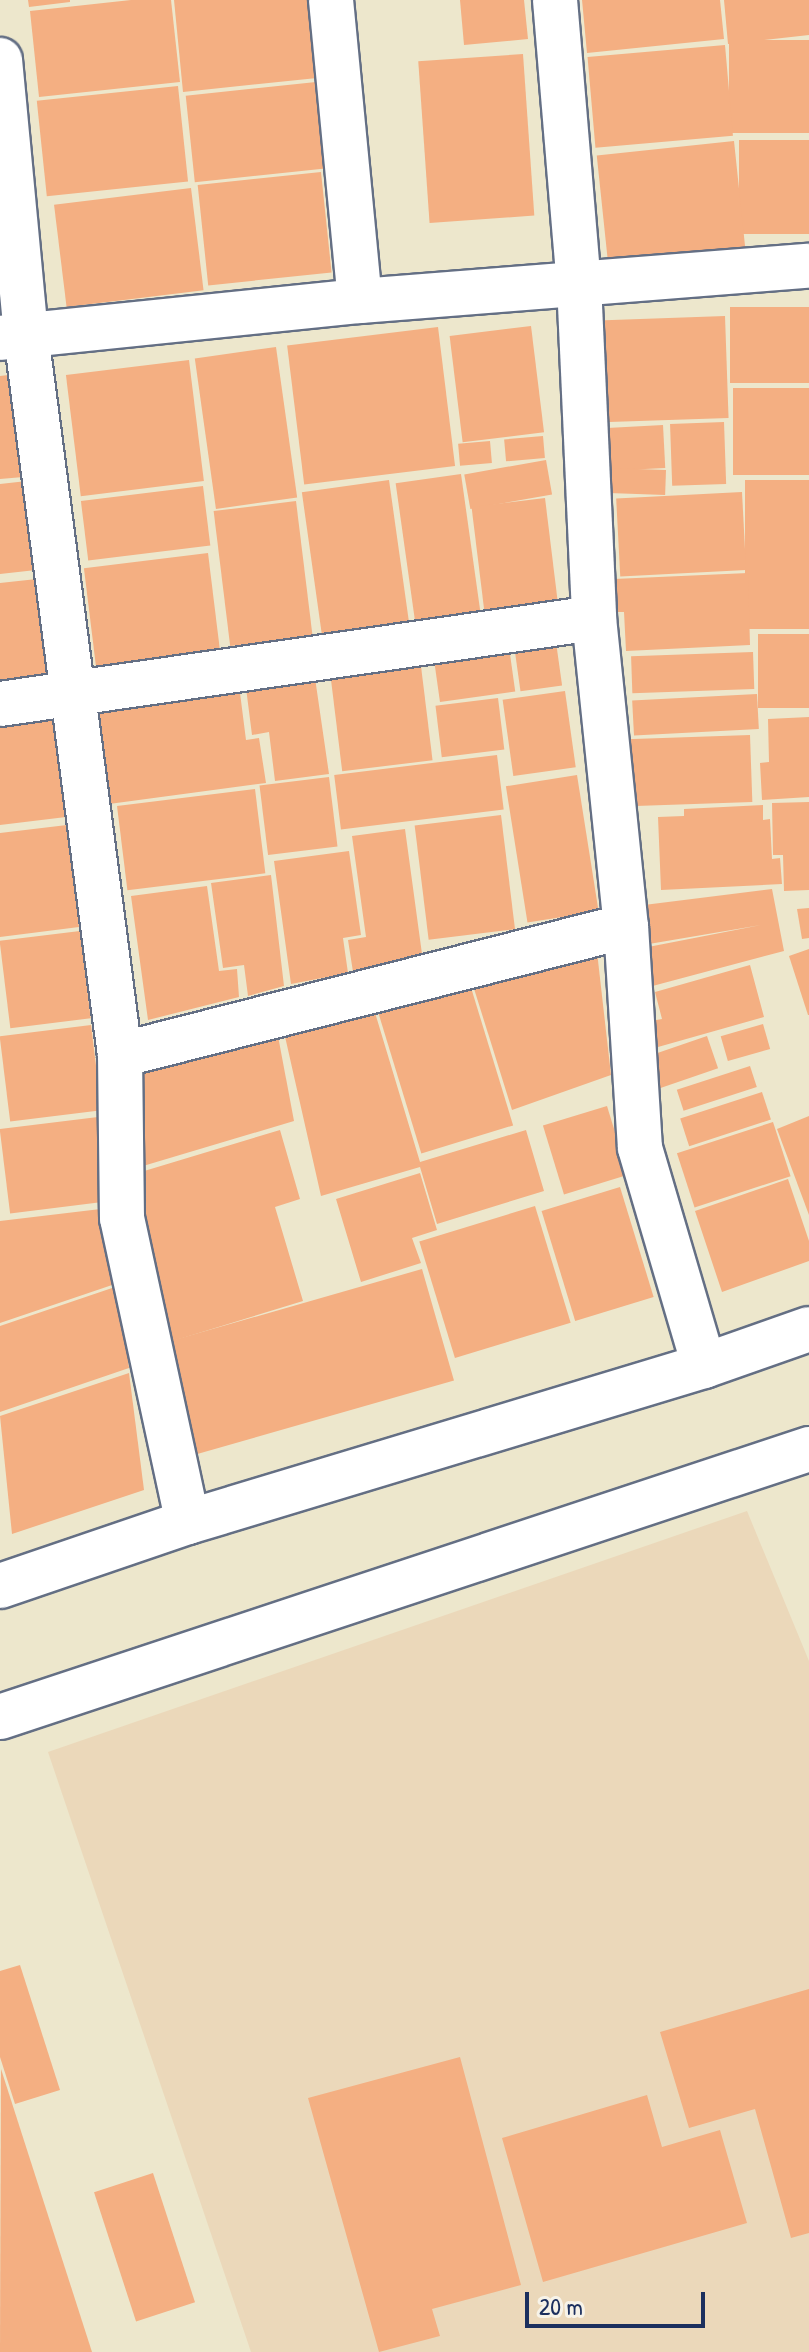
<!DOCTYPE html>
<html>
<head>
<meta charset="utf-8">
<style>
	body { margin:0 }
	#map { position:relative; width:809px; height:2352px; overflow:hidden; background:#ede7cc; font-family:"Patrick Hand",sans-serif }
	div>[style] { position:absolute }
	.built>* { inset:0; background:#ebd8ba }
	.building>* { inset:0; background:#f4af82; transform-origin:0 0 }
	.roads { filter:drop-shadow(2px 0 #646f84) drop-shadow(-2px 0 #646f84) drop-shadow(0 2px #646f84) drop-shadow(0 -2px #646f84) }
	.minor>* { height:44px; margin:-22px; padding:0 22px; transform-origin:22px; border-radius:22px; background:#fff }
	.tertiary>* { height:44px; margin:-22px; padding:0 22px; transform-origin:22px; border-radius:22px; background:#fff }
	span { translate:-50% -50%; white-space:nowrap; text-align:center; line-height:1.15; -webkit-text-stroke:6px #f7f3e8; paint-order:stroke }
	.scale { position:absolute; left:525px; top:2292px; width:180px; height:36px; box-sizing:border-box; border:4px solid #1b2f5e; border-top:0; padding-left:10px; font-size:24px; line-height:28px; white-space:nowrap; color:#1b2f5e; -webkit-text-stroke:6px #f7f3e8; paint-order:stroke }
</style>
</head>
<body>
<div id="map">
	<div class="built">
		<i style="clip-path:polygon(747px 1511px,809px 1661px,809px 2352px,251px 2352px,48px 1752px)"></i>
	</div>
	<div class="building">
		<i style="clip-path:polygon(28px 0,70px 0,70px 2px,29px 7px)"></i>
		<i style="clip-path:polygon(131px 0,171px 0,180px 82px,39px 97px,30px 11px)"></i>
		<i style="clip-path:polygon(174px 0,308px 0,317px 78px,183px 92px)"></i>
		<i style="clip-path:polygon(460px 0,524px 0,528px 39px,464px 45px)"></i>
		<i style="clip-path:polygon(582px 0,720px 0,724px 39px,587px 53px)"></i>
		<i style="clip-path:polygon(724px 0,809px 0,809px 35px,728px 44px)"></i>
		<i style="left:809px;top:40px;width:93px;height:80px;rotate:90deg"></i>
		<i style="left:725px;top:45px;width:91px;height:138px;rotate:85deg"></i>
		<i style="left:523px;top:54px;width:162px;height:105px;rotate:86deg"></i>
		<i style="left:316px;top:82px;width:87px;height:131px;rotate:84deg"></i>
		<i style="left:178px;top:86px;width:96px;height:142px;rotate:84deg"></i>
		<i style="left:809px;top:140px;width:94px;height:70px;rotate:90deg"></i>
		<i style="left:734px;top:141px;width:109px;height:138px;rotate:84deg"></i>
		<i style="left:321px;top:172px;width:101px;height:124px;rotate:84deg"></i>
		<i style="left:191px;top:188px;width:103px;height:138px;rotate:83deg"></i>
		<i style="left:809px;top:307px;width:76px;height:79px;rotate:90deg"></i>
		<i style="left:725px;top:316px;width:102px;height:127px;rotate:88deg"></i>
		<i style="left:531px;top:326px;width:107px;height:82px;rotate:83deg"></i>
		<i style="left:438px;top:327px;width:140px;height:152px;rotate:83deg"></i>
		<i style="left:276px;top:347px;width:152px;height:82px;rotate:82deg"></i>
		<i style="left:189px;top:360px;width:122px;height:124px;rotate:83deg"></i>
		<i style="clip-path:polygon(25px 373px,35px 476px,0 479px,0 376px)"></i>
		<i style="left:809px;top:388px;width:87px;height:76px;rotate:90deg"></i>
		<i style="left:724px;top:422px;width:62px;height:54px;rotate:88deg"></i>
		<i style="left:663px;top:425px;width:43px;height:70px;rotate:87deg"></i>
		<i style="left:543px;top:436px;width:22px;height:39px;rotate:85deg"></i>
		<i style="left:490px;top:441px;width:22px;height:32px;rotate:85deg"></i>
		<i style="left:546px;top:460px;width:35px;height:83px;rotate:80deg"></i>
		<i style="left:666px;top:470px;width:25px;height:71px;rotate:92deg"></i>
		<i style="left:461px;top:474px;width:141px;height:66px;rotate:82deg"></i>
		<i style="clip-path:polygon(36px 480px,45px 569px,0 574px,0 484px)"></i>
		<i style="left:389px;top:480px;width:147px;height:88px;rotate:82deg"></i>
		<i style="left:809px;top:480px;width:149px;height:64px;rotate:90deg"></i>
		<i style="left:203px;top:486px;width:60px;height:123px;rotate:83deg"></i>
		<i style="left:742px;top:492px;width:78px;height:126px;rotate:87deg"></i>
		<i style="left:545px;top:498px;width:104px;height:74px;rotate:83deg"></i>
		<i style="left:296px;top:501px;width:136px;height:83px;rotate:83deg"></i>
		<i style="left:208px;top:553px;width:105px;height:125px;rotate:83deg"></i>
		<i style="clip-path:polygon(748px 573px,750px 645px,626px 651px,624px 612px,615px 612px,614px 579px)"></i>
		<i style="clip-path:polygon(46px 578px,56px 680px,0 686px,0 583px)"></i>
		<i style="left:809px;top:634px;width:74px;height:51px;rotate:90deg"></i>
		<i style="left:555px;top:635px;width:51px;height:42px;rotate:82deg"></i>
		<i style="left:508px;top:640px;width:52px;height:76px;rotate:82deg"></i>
		<i style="left:753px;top:652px;width:37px;height:122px;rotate:88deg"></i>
		<i style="left:420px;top:658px;width:103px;height:91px;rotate:83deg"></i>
		<i style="clip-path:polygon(314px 671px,329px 774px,275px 781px,269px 732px,252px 735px,245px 680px)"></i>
		<i style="clip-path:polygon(239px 685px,246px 740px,259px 738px,266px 783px,109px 804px,96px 705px)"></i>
		<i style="left:565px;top:691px;width:77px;height:63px;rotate:82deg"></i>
		<i style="left:757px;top:694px;width:35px;height:125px;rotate:87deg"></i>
		<i style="left:498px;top:698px;width:52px;height:63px;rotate:83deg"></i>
		<i style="clip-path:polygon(809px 717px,809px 797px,762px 800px,760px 763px,769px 762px,768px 719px)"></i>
		<i style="clip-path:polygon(55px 720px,66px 817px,0 825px,0 727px)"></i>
		<i style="left:750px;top:735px;width:67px;height:124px;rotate:88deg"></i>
		<i style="left:497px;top:755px;width:55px;height:164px;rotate:83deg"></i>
		<i style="left:577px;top:775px;width:138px;height:72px;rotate:81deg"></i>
		<i style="left:329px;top:777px;width:70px;height:70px;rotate:83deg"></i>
		<i style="left:255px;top:789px;width:85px;height:139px;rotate:83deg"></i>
		<i style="clip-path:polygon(809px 802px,809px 890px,784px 891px,783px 855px,773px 855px,772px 803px)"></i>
		<i style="clip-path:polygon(763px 805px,763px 820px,770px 819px,772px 859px,780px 858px,782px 884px,661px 890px,658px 817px,684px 816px,684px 809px)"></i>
		<i style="left:501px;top:815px;width:115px;height:87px;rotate:83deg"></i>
		<i style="clip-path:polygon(67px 825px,79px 927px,0 937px,0 833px)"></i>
		<i style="clip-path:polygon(405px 829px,422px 954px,353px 972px,348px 940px,366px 937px,352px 836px)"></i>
		<i style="clip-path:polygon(349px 851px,361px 935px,343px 938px,348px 973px,291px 984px,274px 861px)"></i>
		<i style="clip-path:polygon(271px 875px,284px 986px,248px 996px,244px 965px,223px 968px,211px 883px)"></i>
		<i style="clip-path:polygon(207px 886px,219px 971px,237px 969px,239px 997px,148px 1020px,131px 896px)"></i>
		<i style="clip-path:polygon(772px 889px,784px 951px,645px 988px,643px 948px,761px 925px,643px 945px,644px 905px)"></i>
		<i style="clip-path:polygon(809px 908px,809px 938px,802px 939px,797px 909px)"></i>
		<i style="left:80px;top:931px;width:88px;height:81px;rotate:83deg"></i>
		<i style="clip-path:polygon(596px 943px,611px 1075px,512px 1110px,471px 979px)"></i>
		<i style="clip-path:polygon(809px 949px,809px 1015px,808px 1015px,789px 956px)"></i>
		<i style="clip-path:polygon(750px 965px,764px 1017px,658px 1047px,651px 1021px,662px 1019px,655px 992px)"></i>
		<i style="left:469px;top:981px;width:151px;height:96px;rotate:73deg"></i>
		<i style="clip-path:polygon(373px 1006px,420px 1162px,526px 1130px,544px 1191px,437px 1224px,420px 1167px,321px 1196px,284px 1032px)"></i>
		<i style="left:763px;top:1024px;width:26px;height:44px;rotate:74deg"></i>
		<i style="left:91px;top:1025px;width:86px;height:92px;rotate:83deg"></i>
		<i style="clip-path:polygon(278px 1036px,294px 1121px,143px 1166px,143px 1071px)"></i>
		<i style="left:707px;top:1036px;width:34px;height:67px;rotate:71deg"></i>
		<i style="left:750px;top:1066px;width:22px;height:77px;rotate:72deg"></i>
		<i style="left:762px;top:1092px;width:29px;height:86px;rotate:72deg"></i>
		<i style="left:607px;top:1106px;width:72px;height:67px;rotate:73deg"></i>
		<i style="clip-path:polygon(809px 1116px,809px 1215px,777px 1129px)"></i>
		<i style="left:98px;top:1117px;width:85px;height:99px;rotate:83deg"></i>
		<i style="left:773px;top:1122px;width:57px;height:101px;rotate:72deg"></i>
		<i style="clip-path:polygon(280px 1130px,300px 1199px,275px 1207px,303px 1301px,166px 1343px,138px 1247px,151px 1243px,131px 1175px)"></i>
		<i style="clip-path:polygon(420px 1173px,437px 1230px,412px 1238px,421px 1263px,361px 1282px,336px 1199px)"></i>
		<i style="clip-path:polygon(788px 1179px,809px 1241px,809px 1261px,722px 1292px,695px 1211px)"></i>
		<i style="left:620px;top:1187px;width:115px;height:82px;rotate:73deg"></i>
		<i style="left:535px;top:1206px;width:122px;height:121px;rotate:73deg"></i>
		<i style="clip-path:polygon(109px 1208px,118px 1283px,0 1323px,0 1221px)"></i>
		<i style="left:422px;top:1269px;width:116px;height:277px;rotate:74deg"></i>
		<i style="clip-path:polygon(118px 1286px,129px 1368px,0 1412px,0 1326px)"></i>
		<i style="clip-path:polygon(129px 1373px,144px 1490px,12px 1534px,0 1416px)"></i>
		<i style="clip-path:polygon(20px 1965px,60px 2090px,15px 2104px,0 2057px,0 1971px)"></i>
		<i style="clip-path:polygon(809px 1989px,809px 2233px,791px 2238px,755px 2109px,689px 2128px,660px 2032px)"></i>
		<i style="clip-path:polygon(460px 2057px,521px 2285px,432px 2309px,440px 2336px,379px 2352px,308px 2098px)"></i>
		<i style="clip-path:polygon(1px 2069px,92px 2352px,0 2352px)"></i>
		<i style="clip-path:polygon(647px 2095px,662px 2147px,720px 2130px,747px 2223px,543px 2282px,502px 2138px)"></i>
		<i style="left:153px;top:2173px;width:136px;height:62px;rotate:72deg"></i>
	</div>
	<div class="roads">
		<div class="minor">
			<i style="left:331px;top:0;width:302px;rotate:84.5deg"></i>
			<i style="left:555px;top:0;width:284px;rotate:85.2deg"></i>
			<i style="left:579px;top:283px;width:335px;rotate:87.4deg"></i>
			<i style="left:594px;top:618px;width:310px;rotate:84.1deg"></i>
			<i style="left:626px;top:926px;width:222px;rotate:86.4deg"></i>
			<i style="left:640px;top:1148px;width:227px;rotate:73.6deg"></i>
			<i style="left:0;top:60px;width:276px;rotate:84.6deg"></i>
			<i style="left:26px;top:335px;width:726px;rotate:82.56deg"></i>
			<i style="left:120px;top:1055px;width:163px;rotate:89.3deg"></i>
			<i style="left:122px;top:1218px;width:311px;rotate:77.8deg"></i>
			<i style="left:0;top:338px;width:362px;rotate:-5.9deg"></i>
			<i style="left:360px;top:301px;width:450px;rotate:-4.5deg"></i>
			<i style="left:0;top:704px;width:600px;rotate:-8.24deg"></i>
			<i style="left:120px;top:1055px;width:522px;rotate:-14.3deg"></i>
		</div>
		<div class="tertiary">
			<i style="left:0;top:1586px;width:199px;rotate:-18.8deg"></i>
			<i style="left:188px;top:1522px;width:539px;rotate:-16.82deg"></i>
			<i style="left:704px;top:1366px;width:111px;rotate:-19.4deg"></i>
			<i style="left:0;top:1717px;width:852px;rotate:-18.33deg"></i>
		</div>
	</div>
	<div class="scale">20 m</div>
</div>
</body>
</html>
